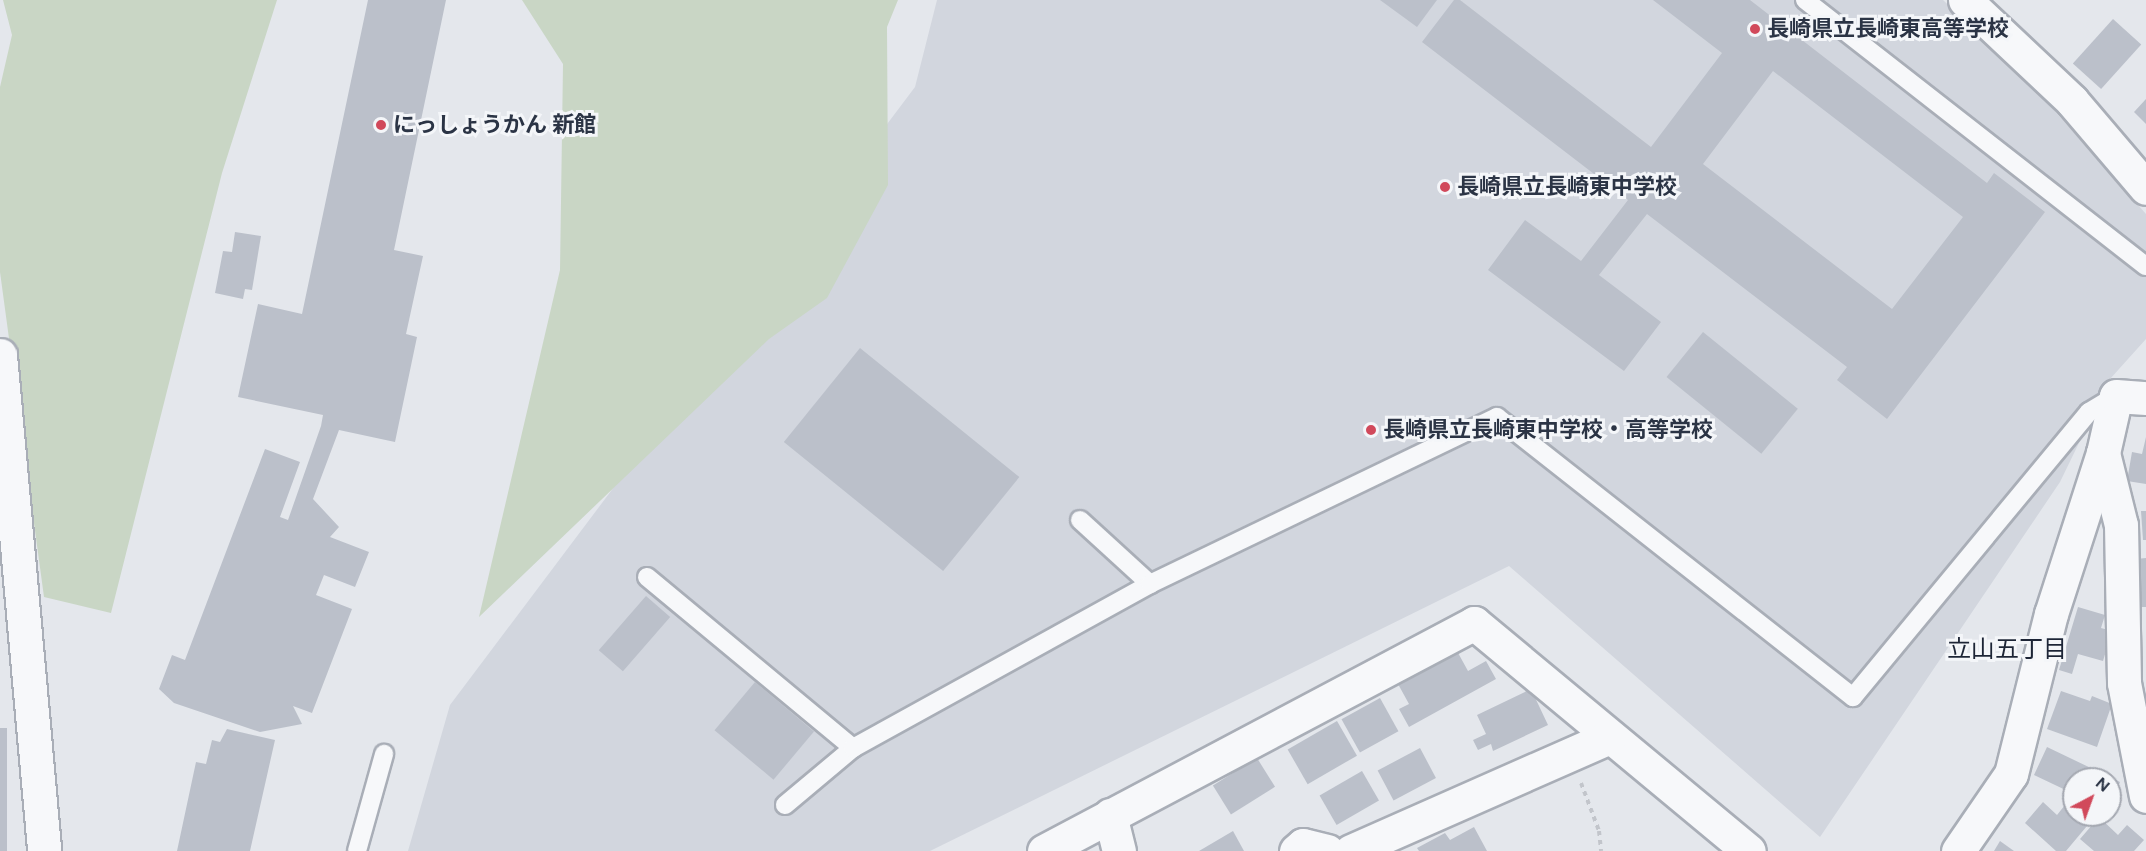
<!DOCTYPE html>
<html>
<head>
<meta charset="utf-8">
<style>
	body { margin:0 }
	#map { position:relative; width:2146px; height:851px; overflow:hidden; background:#e4e7ec; font-family:Figtree,"Noto Sans JP",sans-serif }
	div>[style] { position:absolute }
	.built>* { inset:0; background:#d2d6de }
	.green>* { inset:0; background:#c9d6c5 }
	.building>* { inset:0; background:#bbc0ca; transform-origin:0 0 }
	.path>* { height:4px; margin-top:-2px; transform-origin:0; background:repeating-linear-gradient(90deg,#c2c5cb 0 4.5px,transparent 0 9px) }
	.roads { filter:drop-shadow(2px 0 #a9aeb7) drop-shadow(-2px 0 #a9aeb7) drop-shadow(0 2px #a9aeb7) drop-shadow(0 -2px #a9aeb7) }
	.service>* { height:18px; margin:-9px; padding:0 9px; transform-origin:9px; border-radius:9px; background:#f7f8fa }
	.minor>* { height:33px; margin:-16.5px; padding:0 16.5px; transform-origin:16.5px; border-radius:16.5px; background:#f7f8fa }
	.dots>* { width:16px; height:16px; translate:-50% -50%; box-sizing:border-box; border:3px solid #f4f6f9; border-radius:50% }
	span { translate:-50% -50%; white-space:nowrap; text-align:center; line-height:1.15; -webkit-text-stroke:6px #f4f6f9; paint-order:stroke }
	.poi-label { font-size:22px; color:#2b3445; font-weight:700 }
	.left { translate:0 -50%; text-align:left }
	.neighbourhood-label { font-size:24px; color:#1d2536 }
	.north { position:absolute; left:2062px; top:767px; width:60px; height:60px; box-sizing:border-box; background:#f4f6f9; border:2px solid #a4a8b1; border-radius:50%; rotate:41deg; font-size:16px; font-weight:700; line-height:24px; text-align:center; color:#2b3445 }
	.north::after { content:''; display:block; margin:auto; width:21px; height:27px; background:#d1495b; clip-path:polygon(50% 0,100% 100%,50% 72%,0 100%) }
</style>
</head>
<body>
<div id="map">
	<div class="built">
		<i style="clip-path:polygon(937px 0,1943px 0,2030px 83px,2146px 214px,2146px 339px,2110px 379px,2060px 482px,1820px 837px,1509px 566px,930px 851px,408px 851px,450px 705px,915px 87px)"></i>
	</div>
	<div class="green">
		<i style="clip-path:polygon(3px 0,277px 0,222px 173px,111px 613px,44px 597px,0 272px,0 87px,12px 35px)"></i>
		<i style="clip-path:polygon(522px 0,898px 0,887px 27px,888px 185px,827px 298px,769px 339px,479px 617px,560px 270px,563px 64px)"></i>
	</div>
	<div class="building">
		<i style="clip-path:polygon(368px 0,446px 0,394px 250px,423px 256px,406px 334px,417px 337px,395px 442px,339px 430px,313px 499px,339px 527px,330px 537px,369px 552px,355px 587px,324px 575px,316px 595px,352px 609px,312px 713px,293px 706px,302px 724px,260px 732px,174px 703px,159px 689px,172px 655px,185px 660px,265px 449px,300px 462px,280px 517px,288px 520px,321px 426px,323px 415px,238px 397px,258px 304px,302px 314px)"></i>
		<i style="clip-path:polygon(1380px 0,1437px 0,1417px 27px)"></i>
		<i style="clip-path:polygon(evenodd,1454px 0,1460px 0,1651px 147px,1722px 53px,1653px 0,1750px 0,1987px 183px,1994px 173px,2045px 212px,1887px 419px,1837px 380px,1847px 367px,1647px 214px,1599px 275px,1661px 322px,1624px 371px,1488px 270px,1525px 220px,1581px 261px,1628px 200px,1422px 42px,1454px 0,1773px 71px,1963px 217px,1892px 309px,1703px 164px,1773px 71px)"></i>
		<i style="left:2113px;top:19px;width:38px;height:60px;rotate:42deg"></i>
		<i style="clip-path:polygon(2146px 99px,2146px 124px,2134px 112px)"></i>
		<i style="clip-path:polygon(235px 232px,261px 236px,252px 290px,245px 289px,243px 299px,215px 293px,223px 251px,232px 252px)"></i>
		<i style="left:1703px;top:332px;width:122px;height:58px;rotate:39deg"></i>
		<i style="left:860px;top:348px;width:205px;height:121px;rotate:39deg"></i>
		<i style="clip-path:polygon(2146px 437px,2146px 484px,2127px 481px,2132px 452px,2142px 454px)"></i>
		<i style="clip-path:polygon(2141px 511px,2146px 511px,2146px 540px,2143px 540px)"></i>
		<i style="clip-path:polygon(2146px 558px,2146px 607px,2140px 607px,2136px 559px)"></i>
		<i style="left:646px;top:596px;width:32px;height:72px;rotate:41deg"></i>
		<i style="clip-path:polygon(2078px 607px,2105px 615px,2101px 628px,2112px 631px,2103px 661px,2078px 654px,2072px 674px,2059px 670px)"></i>
		<i style="clip-path:polygon(1457px 651px,1468px 671px,1486px 661px,1496px 679px,1409px 727px,1399px 709px,1409px 704px,1398px 684px)"></i>
		<i style="left:755px;top:682px;width:77px;height:63px;rotate:40deg"></i>
		<i style="clip-path:polygon(1531px 689px,1548px 725px,1493px 751px,1491px 744px,1478px 750px,1473px 740px,1486px 734px,1477px 715px)"></i>
		<i style="clip-path:polygon(2061px 691px,2090px 701px,2092px 696px,2112px 704px,2097px 747px,2047px 729px)"></i>
		<i style="left:1380px;top:698px;width:38px;height:44px;rotate:61deg"></i>
		<i style="left:1337px;top:721px;width:40px;height:57px;rotate:60deg"></i>
		<i style="left:7px;top:728px;width:123px;height:7px;rotate:90deg"></i>
		<i style="clip-path:polygon(227px 729px,275px 740px,250px 851px,177px 851px,196px 762px,206px 764px,212px 740px,220px 742px)"></i>
		<i style="clip-path:polygon(2047px 747px,2120px 782px,2112px 799px,2110px 779px,2074px 779px,2074px 794px,2034px 775px)"></i>
		<i style="left:1420px;top:748px;width:34px;height:48px;rotate:62deg"></i>
		<i style="left:1257px;top:758px;width:34px;height:52px;rotate:58deg"></i>
		<i style="left:1362px;top:771px;width:34px;height:49px;rotate:60deg"></i>
		<i style="clip-path:polygon(2043px 802px,2057px 815px,2065px 805px,2074px 809px,2074px 815px,2086px 815px,2092px 820px,2066px 851px,2056px 851px,2025px 823px)"></i>
		<i style="clip-path:polygon(2099px 817px,2118px 835px,2127px 825px,2144px 840px,2134px 851px,2094px 851px,2080px 839px)"></i>
		<i style="clip-path:polygon(1474px 827px,1487px 851px,1419px 851px,1417px 848px,1445px 833px,1450px 840px)"></i>
		<i style="clip-path:polygon(1233px 831px,1244px 851px,1199px 851px)"></i>
		<i style="clip-path:polygon(2000px 841px,2014px 851px,1994px 851px)"></i>
	</div>
	<div class="path">
		<i style="left:1581px;top:783px;width:51px;rotate:69.4deg"></i>
		<i style="left:1599px;top:831px;width:20px;rotate:84deg"></i>
	</div>
	<div class="roads">
		<div class="service">
			<i style="left:1805px;top:0;width:432px;rotate:38deg"></i>
			<i style="left:1080px;top:520px;width:95px;rotate:42.4deg"></i>
			<i style="left:647px;top:577px;width:268px;rotate:39.7deg"></i>
			<i style="left:785px;top:805px;width:89px;rotate:-40deg"></i>
			<i style="left:853px;top:748px;width:339px;rotate:-28.9deg"></i>
			<i style="left:1150px;top:584px;width:385px;rotate:-25.7deg"></i>
			<i style="left:1497px;top:417px;width:453px;rotate:38.2deg"></i>
			<i style="left:1853px;top:697px;width:370px;rotate:-50.4deg"></i>
			<i style="left:2089px;top:412px;width:31px;rotate:-31deg"></i>
			<i style="left:357px;top:851px;width:101px;rotate:-74.4deg"></i>
		</div>
		<div class="minor">
			<i style="left:1965px;top:0;width:147px;rotate:43.3deg"></i>
			<i style="left:2072px;top:101px;width:114px;rotate:49.6deg"></i>
			<i style="left:0;top:355px;width:498px;rotate:84.9deg"></i>
			<i style="left:2103px;top:453px;width:74px;rotate:76deg"></i>
			<i style="left:2121px;top:525px;width:158px;rotate:88.9deg"></i>
			<i style="left:2124px;top:683px;width:115px;rotate:79deg"></i>
			<i style="left:1110px;top:815px;width:37px;rotate:76deg"></i>
			<i style="left:1044px;top:851px;width:487px;rotate:-27.9deg"></i>
			<i style="left:1474px;top:623px;width:357px;rotate:39.7deg"></i>
			<i style="left:1296px;top:851px;width:9px;rotate:-41deg"></i>
			<i style="left:1303px;top:845px;width:25px;rotate:14deg"></i>
			<i style="left:1351px;top:851px;width:283px;rotate:-23.8deg"></i>
			<i style="left:1958px;top:851px;width:93px;rotate:-55.5deg"></i>
			<i style="left:2011px;top:774px;width:165px;rotate:-76deg"></i>
			<i style="left:2051px;top:614px;width:169px;rotate:-72.1deg"></i>
			<i style="left:2103px;top:453px;width:58px;rotate:-77.2deg"></i>
			<i style="left:2116px;top:396px;width:30px;rotate:4deg"></i>
		</div>
	</div>
	<div class="dots">
		<i style="left:1755px;top:29px;background:#d1495b"></i>
		<i style="left:381px;top:125px;background:#d1495b"></i>
		<i style="left:1445px;top:187px;background:#d1495b"></i>
		<i style="left:1371px;top:430px;background:#d1495b"></i>
	</div>
	<div class="poi-label">
		<span class="left" style="left:1767px;top:29px">長崎県立長崎東高等学校</span>
		<span class="left" style="left:393px;top:125px">にっしょうかん 新館</span>
		<span class="left" style="left:1457px;top:187px">長崎県立長崎東中学校</span>
		<span class="left" style="left:1383px;top:430px">長崎県立長崎東中学校・高等学校</span>
	</div>
	<div class="neighbourhood-label">
		<span style="left:2007px;top:649px">立山五丁目</span>
	</div>
	<div class="north">N</div>
</div>
</body>
</html>
